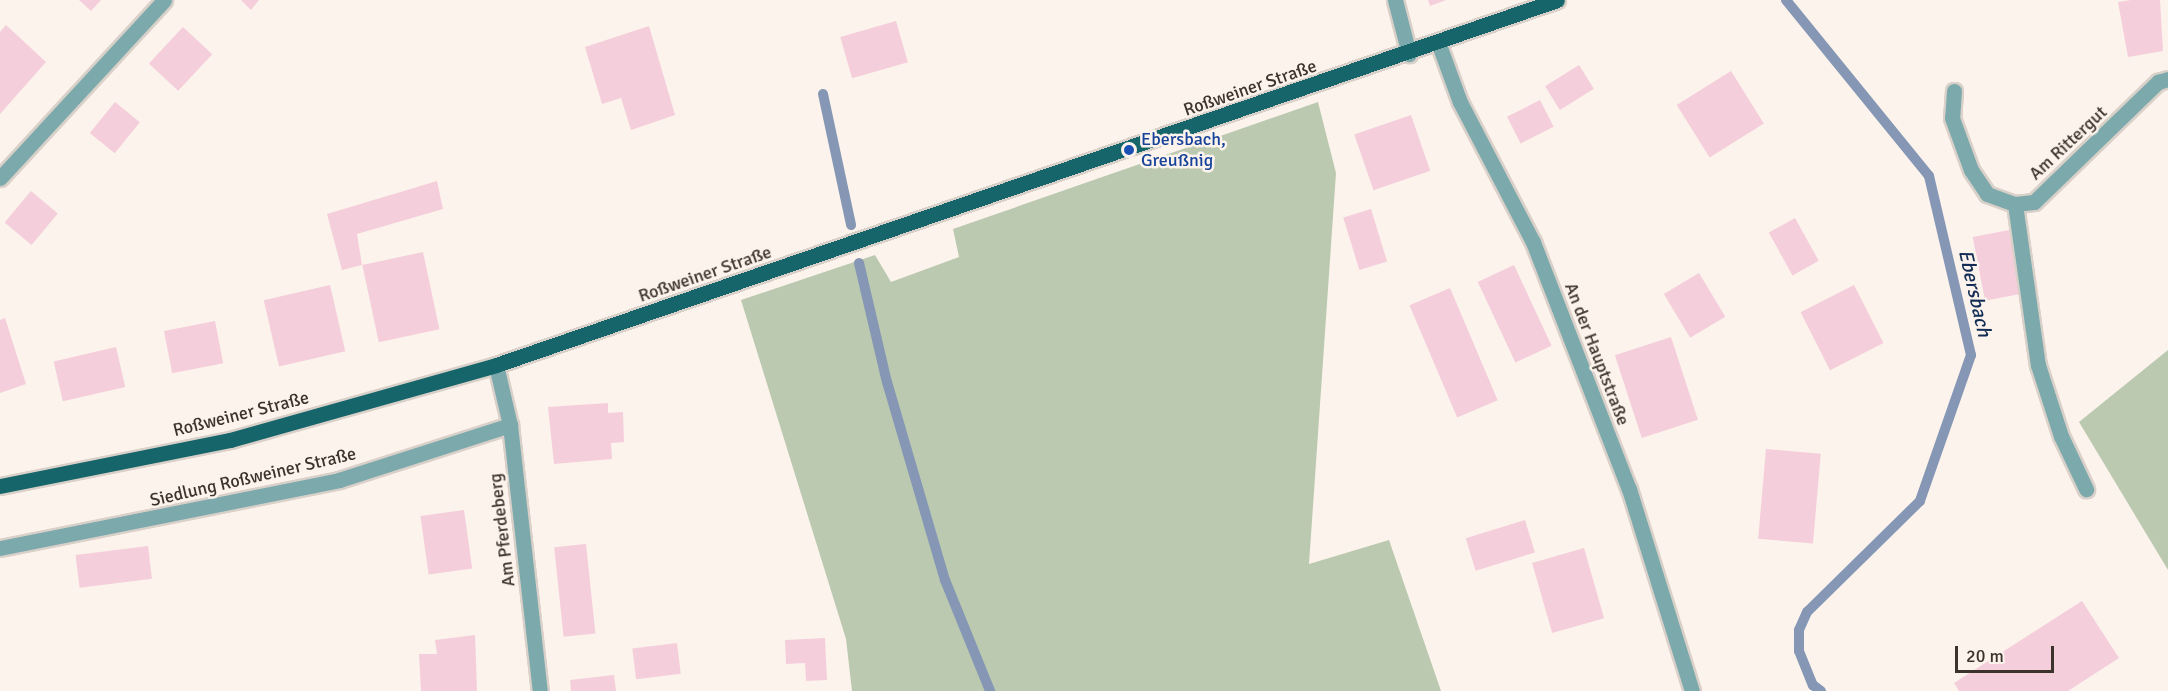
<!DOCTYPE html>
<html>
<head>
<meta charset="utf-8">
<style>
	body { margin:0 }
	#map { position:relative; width:2168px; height:691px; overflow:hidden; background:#fcf3ec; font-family:Signika,sans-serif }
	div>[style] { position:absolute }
	.green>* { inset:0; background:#bbc9b0 }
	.stream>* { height:10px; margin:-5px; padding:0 5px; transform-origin:5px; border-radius:5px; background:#8597b4 }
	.building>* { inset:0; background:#f5cedb; transform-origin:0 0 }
	.roads { filter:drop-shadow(2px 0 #d9d1c9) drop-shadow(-2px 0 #d9d1c9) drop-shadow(0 2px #d9d1c9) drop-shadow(0 -2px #d9d1c9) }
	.minor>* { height:15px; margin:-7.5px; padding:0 7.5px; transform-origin:7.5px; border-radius:7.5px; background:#7ca9ac }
	.major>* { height:15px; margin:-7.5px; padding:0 7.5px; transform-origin:7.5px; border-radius:7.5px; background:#15656b }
	.dots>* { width:16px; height:16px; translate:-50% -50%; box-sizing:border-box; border:3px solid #fcf3ec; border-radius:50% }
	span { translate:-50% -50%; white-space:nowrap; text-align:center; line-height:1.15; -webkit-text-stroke:5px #fcf3ec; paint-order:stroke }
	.street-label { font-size:18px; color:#3c342c }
	.transit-label { font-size:18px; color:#164399 }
	.left { translate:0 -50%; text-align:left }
	.water-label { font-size:20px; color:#132c53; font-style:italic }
	.scale { position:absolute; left:1955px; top:646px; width:99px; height:27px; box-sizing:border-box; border:3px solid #3c342c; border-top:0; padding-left:8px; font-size:18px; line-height:21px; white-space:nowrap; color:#3c342c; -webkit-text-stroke:4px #fcf3ec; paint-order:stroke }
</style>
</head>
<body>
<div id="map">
	<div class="green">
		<i style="clip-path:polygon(1318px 102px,1336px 173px,1309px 564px,1389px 540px,1441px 691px,852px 691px,846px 639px,741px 300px,875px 255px,891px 282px,959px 257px,953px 229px)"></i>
		<i style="clip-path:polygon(2168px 350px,2168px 570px,2079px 422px)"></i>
	</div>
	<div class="stream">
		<i style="left:1786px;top:0;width:227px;rotate:50.9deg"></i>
		<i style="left:1929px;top:176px;width:184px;rotate:76.8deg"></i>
		<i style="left:1971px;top:355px;width:155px;rotate:109.3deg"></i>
		<i style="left:1920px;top:501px;width:158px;rotate:135.5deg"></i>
		<i style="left:1807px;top:612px;width:20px;rotate:114deg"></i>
		<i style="left:1799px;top:630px;width:21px;rotate:90deg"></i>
		<i style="left:1799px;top:651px;width:37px;rotate:68deg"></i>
		<i style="left:1813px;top:685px;width:10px;rotate:37deg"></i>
		<i style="left:823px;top:94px;width:134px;rotate:77.9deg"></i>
		<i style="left:859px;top:263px;width:122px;rotate:76.8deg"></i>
		<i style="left:887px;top:382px;width:206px;rotate:73.7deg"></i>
		<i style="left:945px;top:580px;width:120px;rotate:67.9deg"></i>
	</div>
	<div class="building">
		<i style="clip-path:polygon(79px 0,101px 0,91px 11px)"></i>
		<i style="clip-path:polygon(241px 0,259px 0,251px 10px)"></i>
		<i style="clip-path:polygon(1428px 0,1446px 0,1430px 6px)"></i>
		<i style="clip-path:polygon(2131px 0,2160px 0,2163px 51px,2128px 57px,2118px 2px)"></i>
		<i style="left:896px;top:21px;width:43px;height:58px;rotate:74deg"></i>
		<i style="clip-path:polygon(6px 25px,46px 62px,0 114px,0 32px)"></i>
		<i style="clip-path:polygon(649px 26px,675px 115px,631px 130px,621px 98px,602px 104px,585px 47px)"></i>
		<i style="left:183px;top:27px;width:40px;height:50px;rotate:43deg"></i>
		<i style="left:1579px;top:65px;width:28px;height:40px;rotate:58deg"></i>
		<i style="left:1731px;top:71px;width:62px;height:64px;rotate:58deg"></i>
		<i style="left:1540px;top:100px;width:30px;height:37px;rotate:63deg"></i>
		<i style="left:115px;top:102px;width:32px;height:40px;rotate:39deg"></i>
		<i style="left:1411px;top:115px;width:59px;height:60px;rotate:71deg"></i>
		<i style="clip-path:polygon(437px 181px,443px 209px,357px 234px,362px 265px,342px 270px,327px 214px)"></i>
		<i style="left:31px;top:191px;width:35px;height:41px;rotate:40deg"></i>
		<i style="left:1371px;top:209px;width:55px;height:29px;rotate:73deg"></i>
		<i style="left:1795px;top:218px;width:49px;height:30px;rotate:61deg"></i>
		<i style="left:2009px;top:230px;width:65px;height:37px;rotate:79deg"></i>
		<i style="left:423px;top:252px;width:79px;height:62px;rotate:78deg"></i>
		<i style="left:1514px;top:265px;width:89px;height:40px;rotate:65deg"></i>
		<i style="left:1699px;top:273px;width:51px;height:41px;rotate:59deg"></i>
		<i style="left:330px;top:285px;width:68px;height:68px;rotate:77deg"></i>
		<i style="left:1854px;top:285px;width:65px;height:60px;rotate:63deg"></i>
		<i style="left:1450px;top:288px;width:122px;height:44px;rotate:67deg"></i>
		<i style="clip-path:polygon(5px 318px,26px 384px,0 393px,0 320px)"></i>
		<i style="left:215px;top:321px;width:43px;height:52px;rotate:79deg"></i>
		<i style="left:1671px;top:337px;width:87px;height:59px;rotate:72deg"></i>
		<i style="left:116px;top:347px;width:41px;height:64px;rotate:77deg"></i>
		<i style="clip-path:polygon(608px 403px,608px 413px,623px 412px,624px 442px,611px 443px,612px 459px,554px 464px,548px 407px)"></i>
		<i style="left:1766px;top:449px;width:55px;height:90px;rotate:5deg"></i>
		<i style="left:464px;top:510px;width:59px;height:44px;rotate:82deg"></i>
		<i style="left:1525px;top:520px;width:34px;height:62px;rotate:73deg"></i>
		<i style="left:586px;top:544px;width:90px;height:32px;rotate:84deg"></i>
		<i style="left:148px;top:546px;width:33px;height:73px;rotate:83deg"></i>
		<i style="left:1584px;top:548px;width:73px;height:54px;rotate:74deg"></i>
		<i style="clip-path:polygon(2082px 601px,2119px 658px,2068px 691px,1959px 691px,1954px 683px)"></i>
		<i style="clip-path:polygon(475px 635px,477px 691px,421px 691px,419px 654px,437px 654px,435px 640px)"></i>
		<i style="clip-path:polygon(825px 638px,827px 680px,806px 681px,805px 663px,786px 664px,785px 640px)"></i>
		<i style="left:677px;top:643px;width:31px;height:45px;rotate:83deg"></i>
		<i style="clip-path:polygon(614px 675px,616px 691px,571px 691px,570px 680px)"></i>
	</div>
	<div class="roads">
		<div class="minor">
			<i style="left:1395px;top:0;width:56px;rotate:75.5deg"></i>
			<i style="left:1438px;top:42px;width:64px;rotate:69.9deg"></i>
			<i style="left:1460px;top:102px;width:158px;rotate:62.5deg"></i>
			<i style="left:1533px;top:242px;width:265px;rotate:68.8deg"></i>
			<i style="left:1629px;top:489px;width:212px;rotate:72.7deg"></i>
			<i style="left:1954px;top:91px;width:27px;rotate:94deg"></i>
			<i style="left:1952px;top:118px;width:55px;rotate:69.9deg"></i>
			<i style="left:1971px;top:170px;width:29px;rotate:56deg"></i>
			<i style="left:1987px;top:194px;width:30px;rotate:20deg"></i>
			<i style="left:2015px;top:204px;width:19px;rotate:-6deg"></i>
			<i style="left:2034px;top:202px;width:173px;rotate:-44.1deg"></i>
			<i style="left:2158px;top:82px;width:10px;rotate:-17deg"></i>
			<i style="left:0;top:178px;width:242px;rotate:-47.3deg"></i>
			<i style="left:2015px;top:204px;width:163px;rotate:81.9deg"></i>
			<i style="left:2038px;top:365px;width:75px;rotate:72.1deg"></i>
			<i style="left:2061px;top:436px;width:59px;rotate:64.7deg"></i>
			<i style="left:496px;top:365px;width:62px;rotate:76.9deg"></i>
			<i style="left:510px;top:425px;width:268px;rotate:83.6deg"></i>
			<i style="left:0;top:548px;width:346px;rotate:-11.3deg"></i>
			<i style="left:339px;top:480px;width:180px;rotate:-17.8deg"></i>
		</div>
		<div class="major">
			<i style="left:0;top:486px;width:235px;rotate:-11.3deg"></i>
			<i style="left:230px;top:440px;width:276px;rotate:-15.7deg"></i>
			<i style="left:496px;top:365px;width:1122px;rotate:-18.98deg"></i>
		</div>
	</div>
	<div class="dots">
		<i style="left:1129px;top:150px;background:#1a4fb4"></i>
	</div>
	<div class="street-label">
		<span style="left:1250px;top:88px;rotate:-19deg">Roßweiner Straße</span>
		<span style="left:2068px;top:143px;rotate:-43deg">Am Rittergut</span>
		<span style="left:705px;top:274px;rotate:-19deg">Roßweiner Straße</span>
		<span style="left:1597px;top:354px;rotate:69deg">An der Hauptstraße</span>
		<span style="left:241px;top:414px;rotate:-14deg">Roßweiner Straße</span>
		<span style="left:253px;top:477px;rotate:-13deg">Siedlung Roßweiner Straße</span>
		<span style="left:502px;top:530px;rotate:-97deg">Am Pferdeberg</span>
	</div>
	<div class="transit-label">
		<span class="left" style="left:1141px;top:150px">Ebersbach,<br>Greußnig</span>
	</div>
	<div class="water-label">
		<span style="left:1975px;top:293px;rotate:77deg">Ebersbach</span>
	</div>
	<div class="scale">20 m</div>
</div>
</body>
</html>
